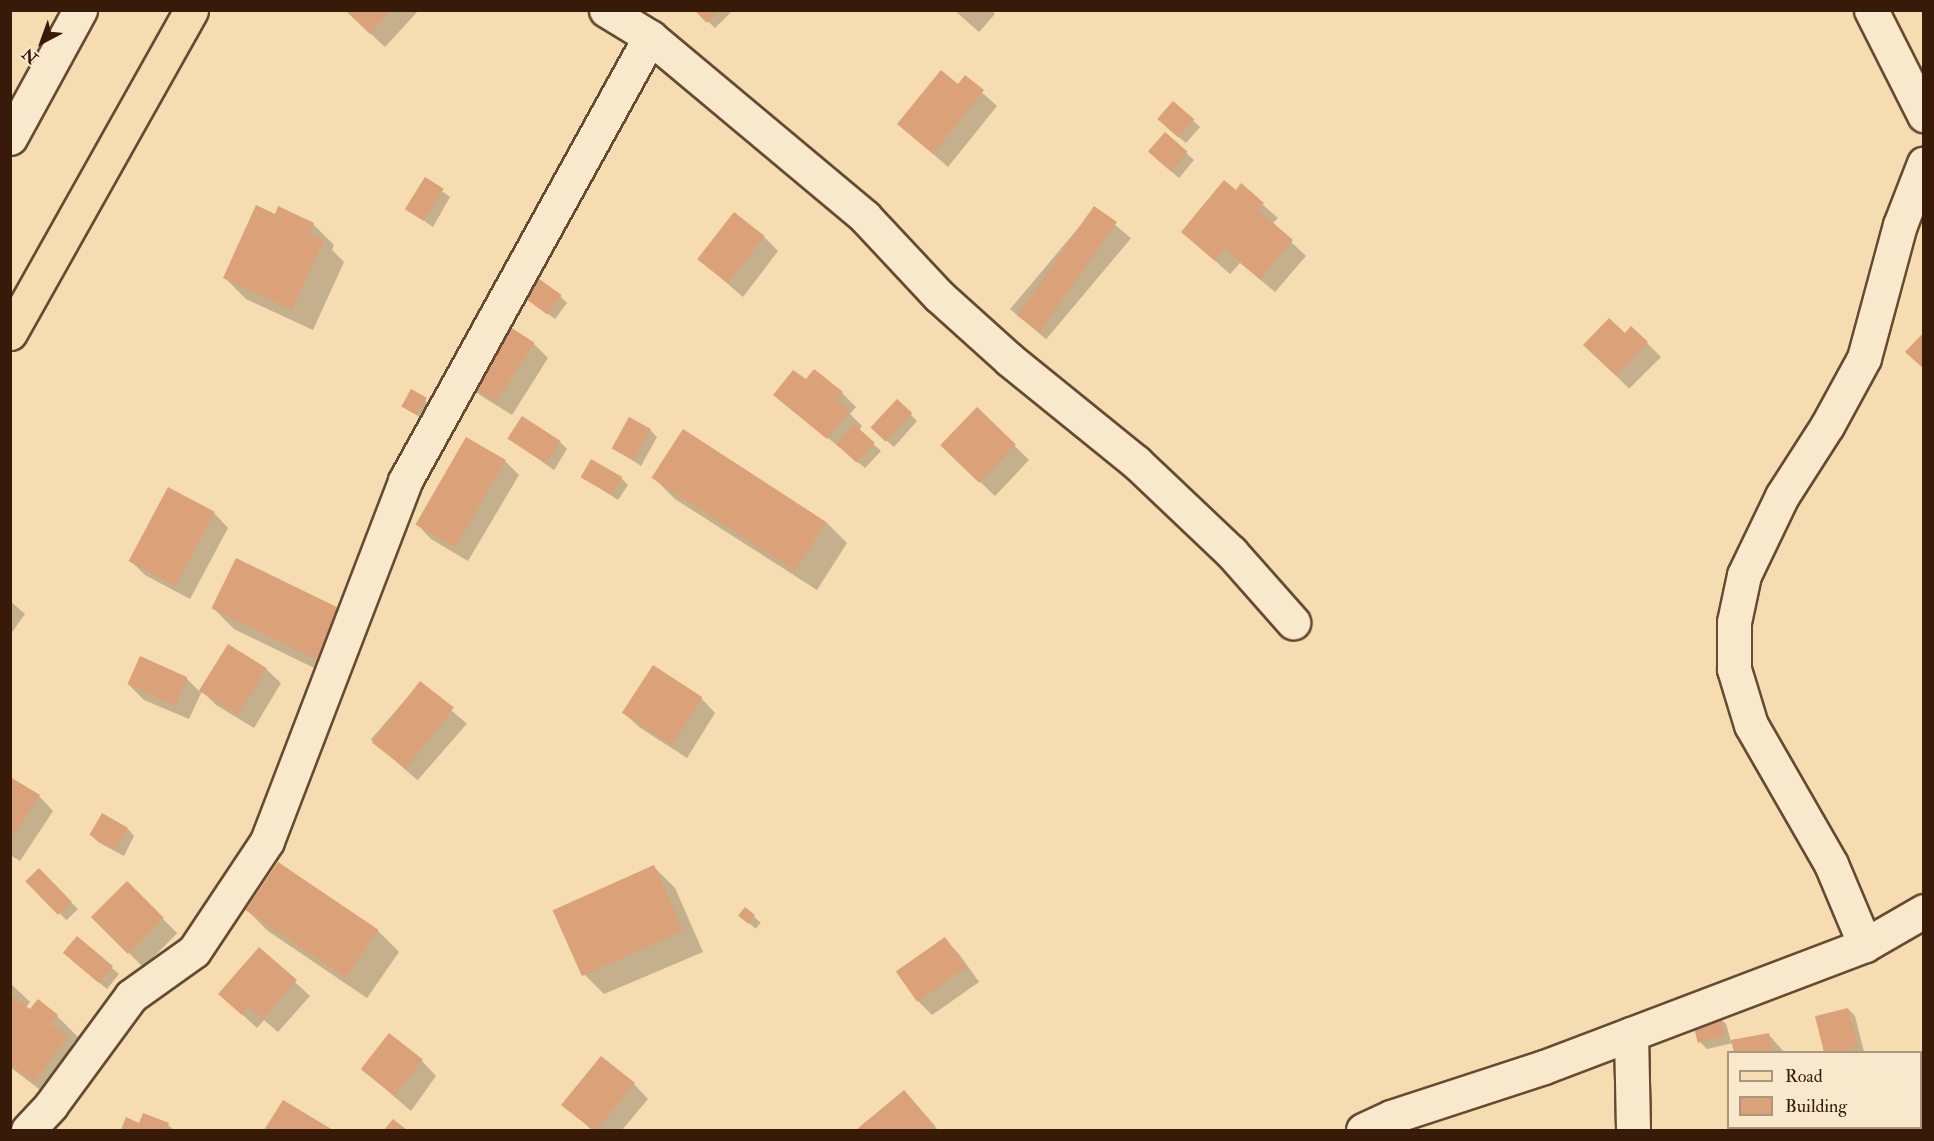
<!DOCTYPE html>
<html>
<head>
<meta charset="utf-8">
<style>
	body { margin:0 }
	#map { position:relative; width:1934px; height:1141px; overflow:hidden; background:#f5dcb1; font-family:"IM FELL Double Pica",serif }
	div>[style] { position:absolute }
	.shadow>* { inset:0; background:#0003; transform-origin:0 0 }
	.building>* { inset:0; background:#dba179; transform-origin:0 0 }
	.roads { filter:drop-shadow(2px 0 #664a32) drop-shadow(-2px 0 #664a32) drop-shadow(0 2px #664a32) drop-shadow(0 -2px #664a32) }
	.minor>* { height:33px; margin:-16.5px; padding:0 16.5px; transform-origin:16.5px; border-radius:16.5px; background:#f8e8cc }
	.major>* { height:33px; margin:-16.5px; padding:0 16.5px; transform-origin:16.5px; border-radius:16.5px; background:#f5dcb1 }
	span { translate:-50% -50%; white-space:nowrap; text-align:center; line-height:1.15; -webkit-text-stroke:6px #f8e8cc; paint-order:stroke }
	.frame { position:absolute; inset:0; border:12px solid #371a07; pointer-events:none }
	.legend { position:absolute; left:1727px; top:1051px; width:195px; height:78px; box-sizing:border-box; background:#f8e8cc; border:2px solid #ab967d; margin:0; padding:8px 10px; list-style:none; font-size:18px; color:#371a07 }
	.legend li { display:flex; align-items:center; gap:12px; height:30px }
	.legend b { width:30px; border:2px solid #ab967d }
	.north { position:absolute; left:12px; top:12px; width:60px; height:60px; -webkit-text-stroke:4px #f8e8cc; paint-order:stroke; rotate:221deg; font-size:16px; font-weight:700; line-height:24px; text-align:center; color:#371a07 }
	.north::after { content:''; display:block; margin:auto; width:21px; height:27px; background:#371a07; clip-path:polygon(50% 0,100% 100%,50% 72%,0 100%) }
</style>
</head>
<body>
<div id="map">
	<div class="shadow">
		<i style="clip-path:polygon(345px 10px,419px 10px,385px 47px)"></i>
		<i style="clip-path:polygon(696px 10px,729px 10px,731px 12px,715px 28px)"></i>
		<i style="clip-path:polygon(954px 10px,992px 10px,995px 14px,979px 32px)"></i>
		<i style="clip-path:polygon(965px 77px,997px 106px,948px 167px,899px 124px,958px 86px)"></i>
		<i style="clip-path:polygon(1174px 103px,1200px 127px,1186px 143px,1166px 126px)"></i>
		<i style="clip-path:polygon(1165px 134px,1194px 160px,1179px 178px,1157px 159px)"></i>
		<i style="clip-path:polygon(425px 179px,450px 197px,433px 227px,408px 209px)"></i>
		<i style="clip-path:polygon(1241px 186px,1278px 218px,1272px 224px,1306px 256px,1275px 292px,1240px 263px,1230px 274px,1183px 232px)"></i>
		<i style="left:1095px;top:208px;width:47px;height:132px;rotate:40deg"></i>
		<i style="clip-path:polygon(275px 216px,313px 224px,334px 245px,332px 250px,344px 262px,313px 330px,246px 299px,225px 278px)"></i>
		<i style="clip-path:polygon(764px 237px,778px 251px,743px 297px,699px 259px)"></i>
		<i style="clip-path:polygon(560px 296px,567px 303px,555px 319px,533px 303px)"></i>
		<i style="left:1632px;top:328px;width:41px;height:45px;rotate:45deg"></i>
		<i style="clip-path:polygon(534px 344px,548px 358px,512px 415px,480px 395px,465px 380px)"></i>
		<i style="clip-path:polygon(806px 381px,842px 393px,856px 407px,850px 414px,862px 426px,859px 431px,881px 451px,865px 468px,775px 395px)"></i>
		<i style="clip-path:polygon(411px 391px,433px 406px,425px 421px,404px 406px)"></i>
		<i style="clip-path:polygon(897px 401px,917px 421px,894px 447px,880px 435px)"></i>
		<i style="clip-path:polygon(977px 409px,1029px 460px,995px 496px,956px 459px)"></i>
		<i style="clip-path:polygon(650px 430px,657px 437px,641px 466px,614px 448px)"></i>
		<i style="clip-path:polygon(509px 438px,560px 442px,567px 449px,554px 470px)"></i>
		<i style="clip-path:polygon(505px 461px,519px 475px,468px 561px,431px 539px,417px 524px)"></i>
		<i style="clip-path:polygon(582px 476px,621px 478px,628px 485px,618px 500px)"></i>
		<i style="clip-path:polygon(654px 478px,826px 522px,847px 543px,817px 590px,675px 499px)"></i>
		<i style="clip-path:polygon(214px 513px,228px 528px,190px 599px,145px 575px,131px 561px)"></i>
		<i style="clip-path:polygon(10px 601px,25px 614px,10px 635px)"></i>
		<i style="clip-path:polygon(213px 608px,361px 631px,337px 679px,234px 629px)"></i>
		<i style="clip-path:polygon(228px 646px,266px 669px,281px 683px,254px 728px,216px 705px,202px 691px,189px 719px,144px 700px,129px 685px,187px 679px,200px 692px)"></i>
		<i style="clip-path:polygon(653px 667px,701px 698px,715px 713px,687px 758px,639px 727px,624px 713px)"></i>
		<i style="left:420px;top:683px;width:62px;height:75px;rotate:41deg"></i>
		<i style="clip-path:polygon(10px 778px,39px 796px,53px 811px,20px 861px,10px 855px)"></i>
		<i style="clip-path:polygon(102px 815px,128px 829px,134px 836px,124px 856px,98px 842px,91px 835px)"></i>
		<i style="clip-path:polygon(279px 864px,378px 931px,399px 952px,367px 998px,268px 931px,247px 910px)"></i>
		<i style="clip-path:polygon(654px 867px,675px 888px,703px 952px,604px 994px,583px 973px)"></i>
		<i style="left:39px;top:870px;width:55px;height:16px;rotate:45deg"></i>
		<i style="left:127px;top:883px;width:71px;height:48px;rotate:45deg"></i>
		<i style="left:745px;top:909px;width:21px;height:8px;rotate:41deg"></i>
		<i style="clip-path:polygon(78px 939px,119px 974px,107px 989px,72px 960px)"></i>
		<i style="clip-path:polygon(945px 939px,959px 954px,979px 982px,932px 1015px,918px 1001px)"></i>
		<i style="clip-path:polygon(259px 949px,310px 996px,278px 1032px,264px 1020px,257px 1028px,220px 994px)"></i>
		<i style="clip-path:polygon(10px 983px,30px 1002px,26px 1007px,31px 1011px,57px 1016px,78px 1037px,72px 1044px,88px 1059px,56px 1102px,10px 1067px)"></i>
		<i style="clip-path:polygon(1848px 1009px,1855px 1016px,1864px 1052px,1826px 1052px,1817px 1016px)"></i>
		<i style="clip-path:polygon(1719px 1017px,1726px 1024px,1731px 1041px,1769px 1035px,1784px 1052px,1735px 1052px,1733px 1043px,1707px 1049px,1700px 1042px)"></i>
		<i style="clip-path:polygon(422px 1061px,436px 1076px,411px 1111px,362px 1069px)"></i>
		<i style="clip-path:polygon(634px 1084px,648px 1099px,622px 1130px,592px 1130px,563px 1105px)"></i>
		<i style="clip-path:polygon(903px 1092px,938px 1130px,859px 1130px)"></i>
		<i style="clip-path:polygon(283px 1102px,330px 1130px,266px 1130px)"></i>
		<i style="clip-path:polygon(126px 1119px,140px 1125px,168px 1125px,174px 1130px,122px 1130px)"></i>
	</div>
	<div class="building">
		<i style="clip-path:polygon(345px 10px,391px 10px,370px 34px)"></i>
		<i style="clip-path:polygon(694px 10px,719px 10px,707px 23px)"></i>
		<i style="clip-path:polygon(941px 70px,958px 84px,965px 75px,984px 90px,933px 154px,897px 124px)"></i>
		<i style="left:1173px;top:101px;width:28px;height:24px;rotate:41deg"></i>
		<i style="left:1165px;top:132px;width:30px;height:26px;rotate:41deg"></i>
		<i style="left:425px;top:177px;width:22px;height:38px;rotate:32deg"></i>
		<i style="clip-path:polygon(1224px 180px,1236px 190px,1241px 183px,1264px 203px,1258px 210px,1293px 240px,1260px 279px,1225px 249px,1215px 261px,1181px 232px)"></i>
		<i style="clip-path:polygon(256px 205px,275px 214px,278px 206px,314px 223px,309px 233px,324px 240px,292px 310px,223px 278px)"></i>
		<i style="left:1094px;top:206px;width:28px;height:134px;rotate:35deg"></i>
		<i style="left:734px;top:212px;width:39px;height:60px;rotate:38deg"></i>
		<i style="left:538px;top:278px;width:29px;height:24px;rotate:36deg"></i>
		<i style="clip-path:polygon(1609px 318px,1625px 333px,1631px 326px,1648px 342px,1616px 376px,1583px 345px)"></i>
		<i style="left:501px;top:321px;width:40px;height:71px;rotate:33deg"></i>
		<i style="clip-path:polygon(1924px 332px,1924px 369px,1905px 352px)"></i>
		<i style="clip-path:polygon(814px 369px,843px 392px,836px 400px,849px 411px,827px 439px,773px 395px,793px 370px,806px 379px)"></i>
		<i style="left:411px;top:389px;width:18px;height:20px;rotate:29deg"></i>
		<i style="left:897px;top:399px;width:21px;height:39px;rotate:43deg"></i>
		<i style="left:977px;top:407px;width:54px;height:53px;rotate:44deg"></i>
		<i style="left:522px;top:416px;width:46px;height:27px;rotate:33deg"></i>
		<i style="left:629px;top:417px;width:25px;height:36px;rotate:29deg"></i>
		<i style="left:854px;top:424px;width:28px;height:27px;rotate:42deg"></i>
		<i style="left:683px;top:429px;width:171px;height:58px;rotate:33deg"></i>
		<i style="left:466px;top:437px;width:46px;height:101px;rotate:30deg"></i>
		<i style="left:591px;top:459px;width:36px;height:21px;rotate:30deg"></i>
		<i style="left:168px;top:487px;width:53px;height:84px;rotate:28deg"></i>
		<i style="left:236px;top:558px;width:116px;height:56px;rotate:26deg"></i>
		<i style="left:228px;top:644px;width:46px;height:55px;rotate:32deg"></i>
		<i style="left:140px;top:656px;width:52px;height:31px;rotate:24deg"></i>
		<i style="left:653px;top:665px;width:59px;height:57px;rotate:33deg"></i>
		<i style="left:420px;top:681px;width:43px;height:78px;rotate:38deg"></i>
		<i style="clip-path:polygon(10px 777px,40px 795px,10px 840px)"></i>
		<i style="left:102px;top:813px;width:30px;height:25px;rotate:30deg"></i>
		<i style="left:278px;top:862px;width:121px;height:58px;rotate:34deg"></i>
		<i style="left:654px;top:865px;width:72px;height:111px;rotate:66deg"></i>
		<i style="left:39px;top:868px;width:47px;height:19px;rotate:46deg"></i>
		<i style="left:127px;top:881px;width:52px;height:51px;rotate:45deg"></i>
		<i style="left:745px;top:907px;width:13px;height:11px;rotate:39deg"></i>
		<i style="left:77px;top:936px;width:47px;height:22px;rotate:40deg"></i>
		<i style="left:945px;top:937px;width:37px;height:60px;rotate:55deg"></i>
		<i style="clip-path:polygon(259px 947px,297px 980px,263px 1019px,249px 1007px,242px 1015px,218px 994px)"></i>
		<i style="clip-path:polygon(10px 994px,30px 1009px,38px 999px,58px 1015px,50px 1024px,68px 1037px,34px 1082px,10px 1064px)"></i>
		<i style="left:1848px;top:1008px;width:40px;height:34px;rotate:76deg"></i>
		<i style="left:1720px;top:1015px;width:22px;height:28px;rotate:77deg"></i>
		<i style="left:389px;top:1033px;width:43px;height:46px;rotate:38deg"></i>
		<i style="clip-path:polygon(1769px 1033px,1773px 1052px,1734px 1052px,1731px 1040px)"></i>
		<i style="clip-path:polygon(601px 1056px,635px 1083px,596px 1130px,593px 1130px,561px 1105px)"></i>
		<i style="clip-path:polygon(904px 1090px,935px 1126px,930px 1130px,856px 1130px)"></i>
		<i style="clip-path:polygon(283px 1100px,333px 1130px,264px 1130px)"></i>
		<i style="clip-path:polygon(143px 1113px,169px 1123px,166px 1130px,121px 1130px,126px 1117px,139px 1123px)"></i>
		<i style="clip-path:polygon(393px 1119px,407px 1130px,384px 1130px)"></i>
	</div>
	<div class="roads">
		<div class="minor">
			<i style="left:606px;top:10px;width:52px;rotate:31.5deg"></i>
			<i style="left:650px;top:37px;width:280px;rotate:39.9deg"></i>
			<i style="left:865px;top:217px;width:108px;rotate:46.9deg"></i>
			<i style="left:939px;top:296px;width:96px;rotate:42deg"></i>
			<i style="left:1010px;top:360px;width:162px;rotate:39deg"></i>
			<i style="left:1136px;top:462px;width:131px;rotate:43.5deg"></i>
			<i style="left:1231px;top:552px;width:94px;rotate:48.5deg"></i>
			<i style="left:1871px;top:10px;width:118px;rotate:63.2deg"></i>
			<i style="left:10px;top:138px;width:146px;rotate:-61.3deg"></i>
			<i style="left:1865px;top:945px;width:88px;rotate:-112.8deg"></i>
			<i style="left:1831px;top:864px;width:160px;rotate:-119.9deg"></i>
			<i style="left:1751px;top:725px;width:59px;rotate:-106.9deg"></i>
			<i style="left:1734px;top:669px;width:47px;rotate:-90deg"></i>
			<i style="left:1734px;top:622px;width:48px;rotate:-78deg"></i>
			<i style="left:1744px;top:575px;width:88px;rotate:-64.3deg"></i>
			<i style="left:1782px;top:496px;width:83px;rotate:-57.3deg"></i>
			<i style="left:1827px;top:426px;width:77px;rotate:-61.4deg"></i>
			<i style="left:1864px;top:358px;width:138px;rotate:-74.9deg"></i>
			<i style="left:1900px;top:225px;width:66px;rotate:-68.8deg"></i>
			<i style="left:1631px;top:1034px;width:96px;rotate:88.8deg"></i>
			<i style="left:28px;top:1130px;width:34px;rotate:-47deg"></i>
			<i style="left:51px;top:1105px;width:135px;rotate:-53.7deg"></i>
			<i style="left:131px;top:996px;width:77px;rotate:-35.5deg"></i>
			<i style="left:194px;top:951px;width:132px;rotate:-56.4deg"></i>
			<i style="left:267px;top:841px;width:386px;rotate:-69deg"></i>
			<i style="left:405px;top:481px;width:507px;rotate:-61.11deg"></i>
			<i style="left:1363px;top:1130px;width:31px;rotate:-25deg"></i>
			<i style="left:1391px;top:1117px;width:161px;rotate:-18.1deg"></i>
			<i style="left:1544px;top:1067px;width:343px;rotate:-20.8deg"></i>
			<i style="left:1865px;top:945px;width:68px;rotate:-30deg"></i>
		</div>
		<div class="major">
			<i style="left:10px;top:333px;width:370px;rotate:-60.7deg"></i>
		</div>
	</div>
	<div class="frame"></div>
	<ul class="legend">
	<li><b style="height:8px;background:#f5dcb1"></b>Road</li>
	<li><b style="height:16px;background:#dba179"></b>Building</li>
	</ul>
	<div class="north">N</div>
</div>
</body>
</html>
